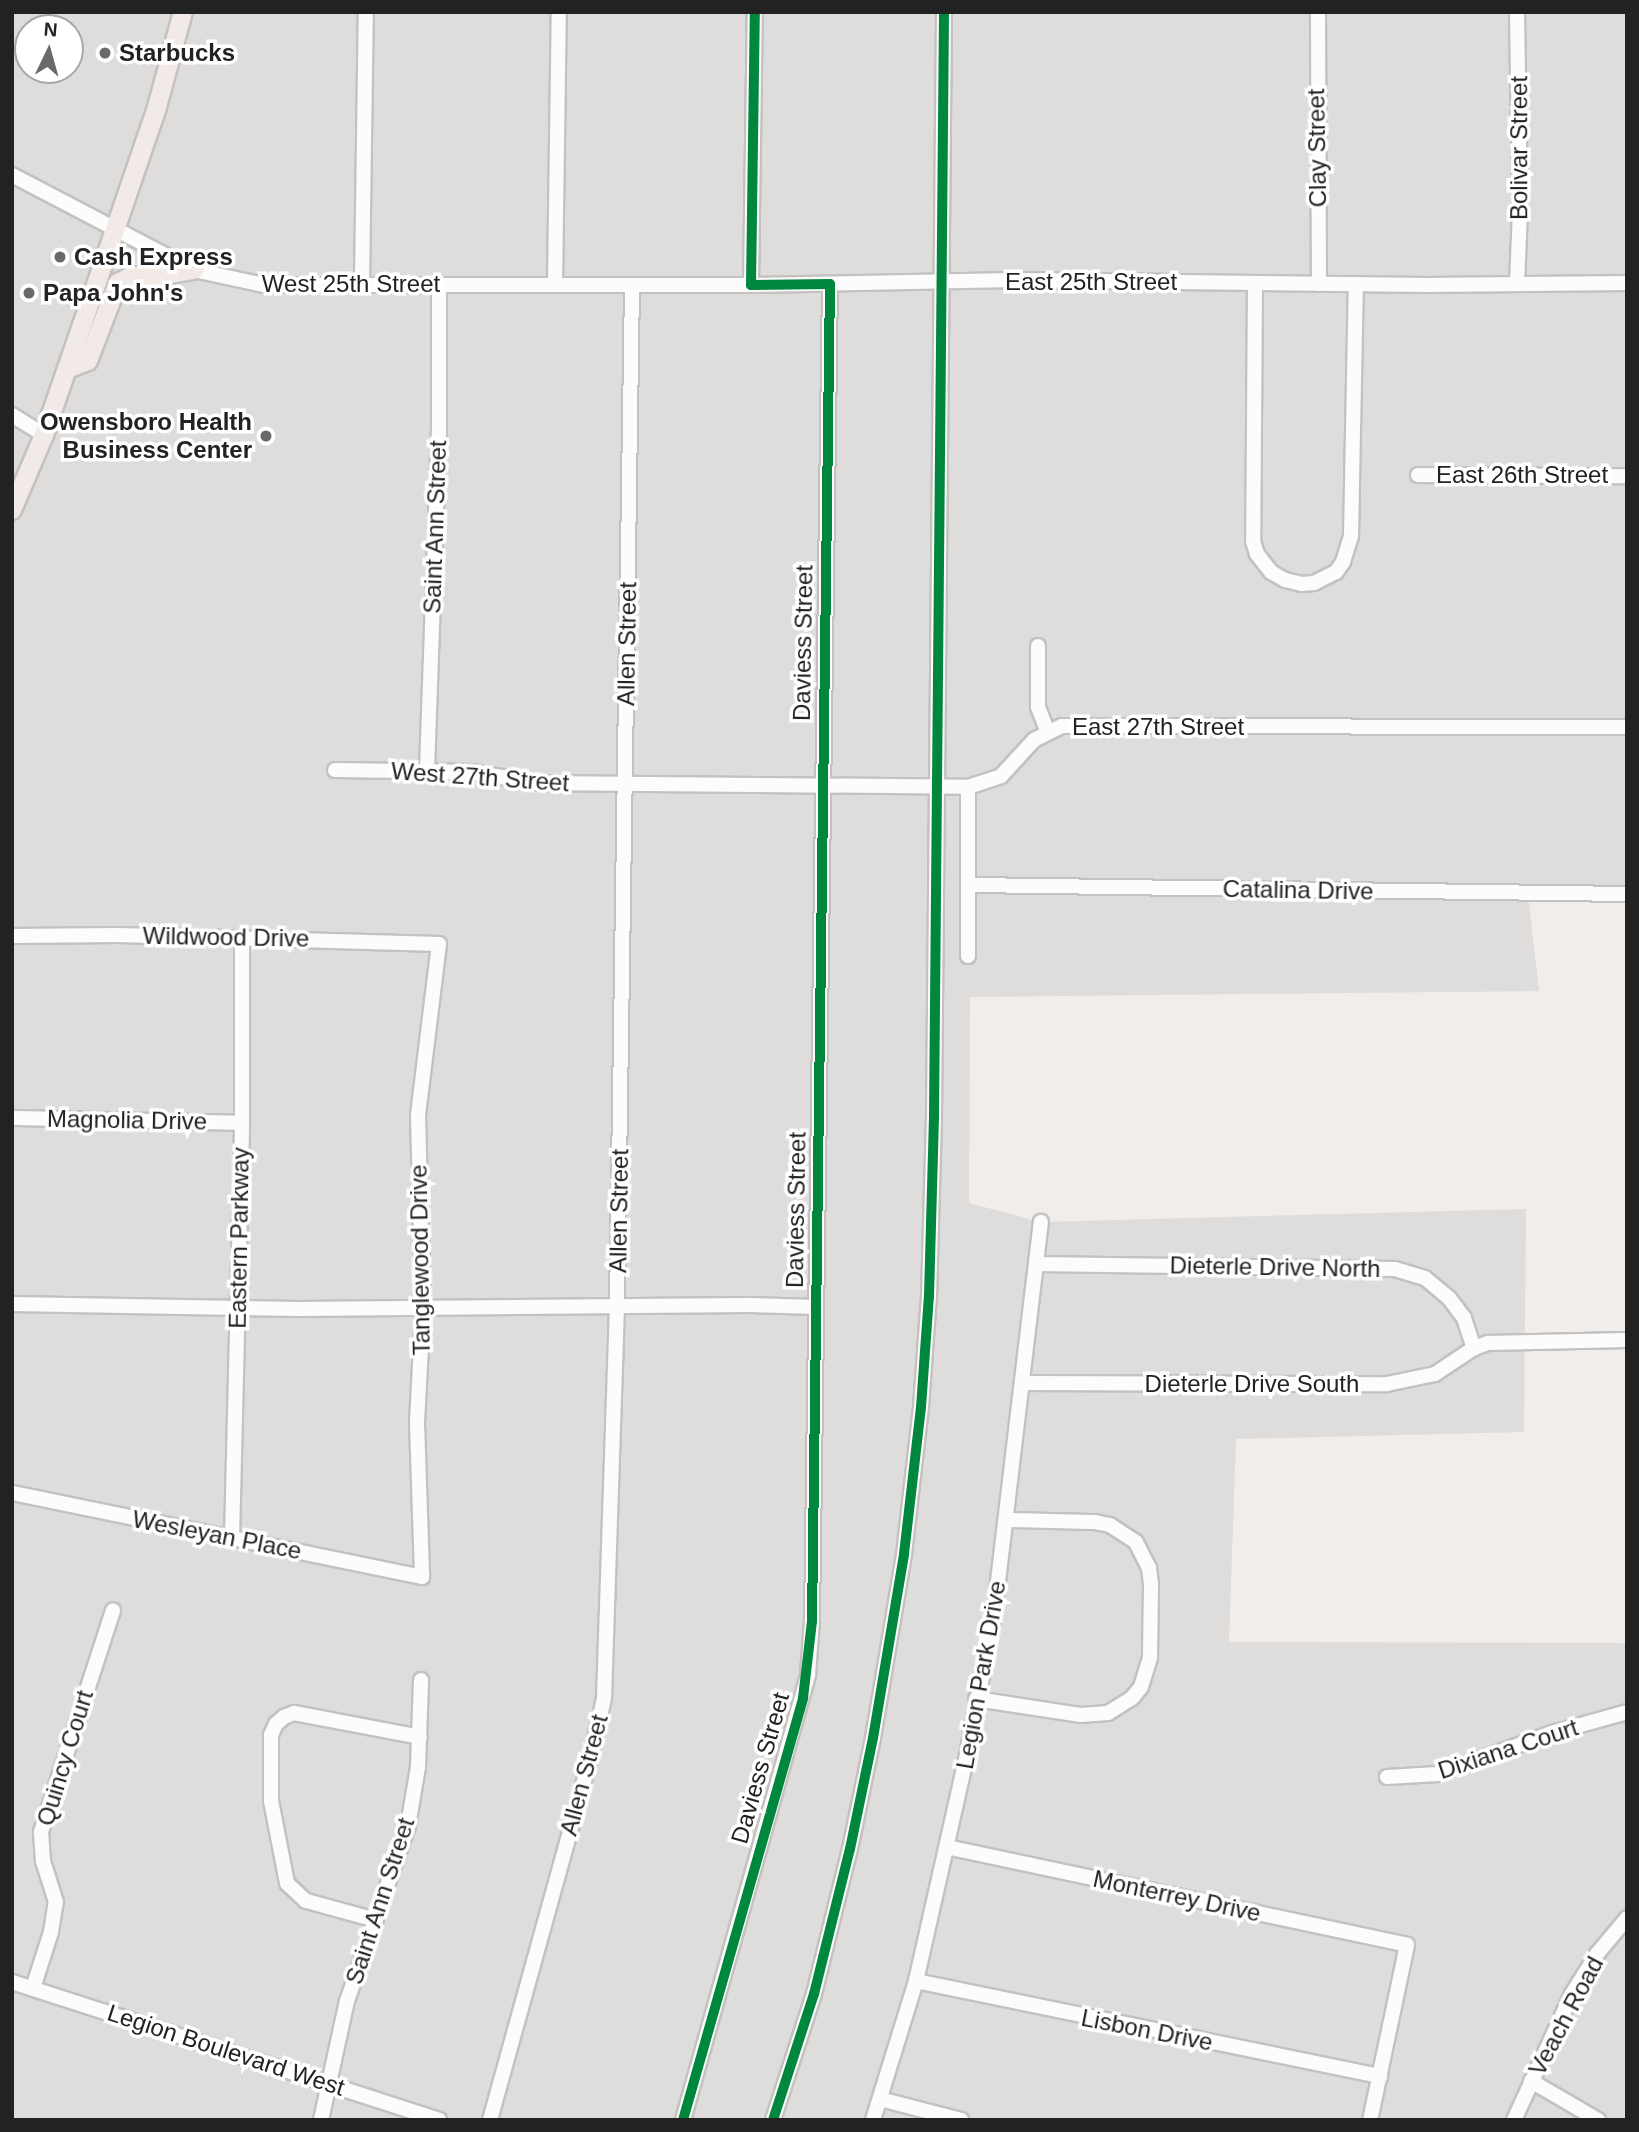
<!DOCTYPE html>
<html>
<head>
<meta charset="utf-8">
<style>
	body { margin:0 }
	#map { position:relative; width:1639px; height:2132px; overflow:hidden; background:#f0edeb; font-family:Helvetica,sans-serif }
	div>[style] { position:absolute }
	.residential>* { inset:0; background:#dfdddc }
	.roads { filter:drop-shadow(2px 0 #c3c2c1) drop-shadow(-2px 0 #c3c2c1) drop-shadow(0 2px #c3c2c1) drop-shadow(0 -2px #c3c2c1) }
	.minor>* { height:14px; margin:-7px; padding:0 7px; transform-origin:7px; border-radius:7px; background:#fdfcfc }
	.major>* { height:18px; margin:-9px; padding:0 9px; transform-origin:9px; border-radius:9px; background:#f2eae7 }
	.cycleway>* { height:10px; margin:-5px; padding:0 5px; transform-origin:5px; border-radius:5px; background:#00873e }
	.dots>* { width:19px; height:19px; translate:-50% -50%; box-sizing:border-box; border:4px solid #fff; border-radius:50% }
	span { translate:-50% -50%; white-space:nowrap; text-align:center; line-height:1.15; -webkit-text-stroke:7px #fff; paint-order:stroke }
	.poi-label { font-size:24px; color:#222; font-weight:700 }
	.left { translate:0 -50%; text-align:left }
	.right { translate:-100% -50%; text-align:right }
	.street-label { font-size:24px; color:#222 }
	.frame { position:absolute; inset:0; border:14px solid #222; pointer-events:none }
	.north { position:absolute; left:14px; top:14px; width:70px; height:70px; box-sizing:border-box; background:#fff; border:2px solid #a7a7a7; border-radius:50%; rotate:5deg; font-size:19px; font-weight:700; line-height:28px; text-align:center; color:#222 }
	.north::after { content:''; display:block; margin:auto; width:24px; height:32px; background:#6a6968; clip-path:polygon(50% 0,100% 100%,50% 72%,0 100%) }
</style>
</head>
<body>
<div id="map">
	<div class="residential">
		<i style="clip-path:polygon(evenodd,12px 12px,1627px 12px,1627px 894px,1528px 895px,1539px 991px,970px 997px,969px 1203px,1041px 1222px,1526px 1209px,1524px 1432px,1236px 1439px,1229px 1642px,1627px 1643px,1627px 2120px,12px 2120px,12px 12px,28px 28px,70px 28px,70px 70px,28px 70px,28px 28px)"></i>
	</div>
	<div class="roads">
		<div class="minor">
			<i style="left:1318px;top:12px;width:272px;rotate:89.8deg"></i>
			<i style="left:1517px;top:12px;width:200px;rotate:89.1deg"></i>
			<i style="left:1520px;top:212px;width:71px;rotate:92.4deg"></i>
			<i style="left:12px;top:175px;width:205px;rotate:27.6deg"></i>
			<i style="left:194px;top:270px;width:72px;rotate:12.1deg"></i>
			<i style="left:264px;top:285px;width:487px"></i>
			<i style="left:751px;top:285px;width:264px;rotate:-1.1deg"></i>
			<i style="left:1015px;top:280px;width:411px;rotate:0.7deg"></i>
			<i style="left:1426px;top:285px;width:201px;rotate:-0.6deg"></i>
			<i style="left:1255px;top:283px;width:258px;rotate:90.4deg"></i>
			<i style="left:1253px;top:541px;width:14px;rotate:73deg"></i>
			<i style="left:1257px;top:554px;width:23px;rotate:52deg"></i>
			<i style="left:1271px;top:572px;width:16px;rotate:30deg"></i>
			<i style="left:1285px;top:580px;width:17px;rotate:13deg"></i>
			<i style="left:1302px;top:584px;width:12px;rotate:-5deg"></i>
			<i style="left:1314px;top:583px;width:25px;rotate:-27deg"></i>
			<i style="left:1336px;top:572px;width:12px;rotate:-55deg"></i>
			<i style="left:1343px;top:562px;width:27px;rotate:-73deg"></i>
			<i style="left:1351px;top:536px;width:252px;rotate:-88.9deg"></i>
			<i style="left:362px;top:284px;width:272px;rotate:-89.2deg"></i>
			<i style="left:555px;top:284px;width:272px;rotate:-89.2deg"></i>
			<i style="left:751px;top:285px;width:273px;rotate:-89.2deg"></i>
			<i style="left:12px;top:415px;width:38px;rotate:32deg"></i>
			<i style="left:1418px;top:475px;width:209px;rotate:0.3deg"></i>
			<i style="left:1038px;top:646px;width:61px;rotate:90deg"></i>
			<i style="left:1038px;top:707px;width:26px;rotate:69deg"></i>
			<i style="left:335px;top:770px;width:138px;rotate:0.8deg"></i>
			<i style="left:473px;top:772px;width:65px;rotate:9.8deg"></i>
			<i style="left:537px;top:783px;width:431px;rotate:0.5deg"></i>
			<i style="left:968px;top:787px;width:35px;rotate:-18deg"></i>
			<i style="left:1001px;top:776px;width:49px;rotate:-47.5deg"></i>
			<i style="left:1034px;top:740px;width:31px;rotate:-27deg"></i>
			<i style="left:1062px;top:726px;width:565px;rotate:0.1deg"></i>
			<i style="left:427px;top:770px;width:337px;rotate:-88deg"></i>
			<i style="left:439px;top:433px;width:149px;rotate:-90deg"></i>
			<i style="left:968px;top:885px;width:659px;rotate:0.78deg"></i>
			<i style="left:12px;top:936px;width:106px;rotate:-0.5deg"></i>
			<i style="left:118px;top:935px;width:321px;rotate:1.6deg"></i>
			<i style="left:439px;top:944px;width:172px;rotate:97deg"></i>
			<i style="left:418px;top:1115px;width:193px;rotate:88.5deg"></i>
			<i style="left:423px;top:1308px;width:115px;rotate:93deg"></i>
			<i style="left:417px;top:1423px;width:154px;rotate:88.1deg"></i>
			<i style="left:422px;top:1577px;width:419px;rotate:-168.4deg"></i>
			<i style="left:968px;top:956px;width:169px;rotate:-90deg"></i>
			<i style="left:12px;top:1118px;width:230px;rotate:1.2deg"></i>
			<i style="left:1036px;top:1264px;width:359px;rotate:0.8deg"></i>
			<i style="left:1395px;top:1269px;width:31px;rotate:17deg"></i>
			<i style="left:1425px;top:1278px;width:31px;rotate:40deg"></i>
			<i style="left:1449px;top:1298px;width:25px;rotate:53deg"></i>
			<i style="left:1464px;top:1318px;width:32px;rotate:72deg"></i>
			<i style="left:12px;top:1304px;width:286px;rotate:1deg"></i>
			<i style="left:298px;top:1309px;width:452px;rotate:-0.5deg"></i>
			<i style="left:750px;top:1305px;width:65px;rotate:1.8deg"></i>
			<i style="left:1022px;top:1383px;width:365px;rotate:0.2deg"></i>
			<i style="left:1387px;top:1384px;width:49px;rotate:-11.8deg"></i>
			<i style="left:1435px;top:1374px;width:47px;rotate:-33.7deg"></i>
			<i style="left:1474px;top:1348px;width:15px;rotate:-20deg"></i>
			<i style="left:1488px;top:1343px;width:139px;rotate:-1.2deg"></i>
			<i style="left:232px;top:1538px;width:415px;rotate:-88.6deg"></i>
			<i style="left:242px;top:1123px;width:184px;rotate:-90deg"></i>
			<i style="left:976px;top:1699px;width:105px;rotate:8.7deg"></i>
			<i style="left:1080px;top:1715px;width:28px;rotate:-4deg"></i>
			<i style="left:1108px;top:1713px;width:28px;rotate:-32deg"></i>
			<i style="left:1132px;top:1698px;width:14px;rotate:-51deg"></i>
			<i style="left:1141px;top:1687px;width:31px;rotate:-73deg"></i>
			<i style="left:1150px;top:1657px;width:73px;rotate:-89.2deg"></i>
			<i style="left:1151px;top:1584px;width:16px;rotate:-97deg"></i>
			<i style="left:1149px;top:1568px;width:29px;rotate:-117deg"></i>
			<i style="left:1136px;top:1542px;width:31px;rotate:-147deg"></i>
			<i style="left:1110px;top:1525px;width:15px;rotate:-169deg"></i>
			<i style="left:1095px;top:1522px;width:87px;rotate:-178.7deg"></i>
			<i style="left:1387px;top:1777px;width:51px;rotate:-3.4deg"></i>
			<i style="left:1438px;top:1774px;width:121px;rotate:-19.8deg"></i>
			<i style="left:1552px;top:1733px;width:78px;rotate:-15.6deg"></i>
			<i style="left:947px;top:1847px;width:470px;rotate:12deg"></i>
			<i style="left:1407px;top:1945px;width:179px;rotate:101.9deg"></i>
			<i style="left:376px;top:1920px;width:73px;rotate:-164.8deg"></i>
			<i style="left:306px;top:1901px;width:26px;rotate:-137deg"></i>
			<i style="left:287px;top:1883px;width:84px;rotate:-101deg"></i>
			<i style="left:271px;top:1801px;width:66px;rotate:-90deg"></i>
			<i style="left:271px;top:1735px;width:12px;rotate:-66deg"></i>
			<i style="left:276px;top:1724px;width:11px;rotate:-41deg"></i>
			<i style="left:284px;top:1717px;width:11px;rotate:-22deg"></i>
			<i style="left:294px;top:1713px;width:128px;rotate:10.8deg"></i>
			<i style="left:916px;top:1981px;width:474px;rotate:11.6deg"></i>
			<i style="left:12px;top:1982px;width:449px;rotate:17.9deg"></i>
			<i style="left:33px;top:1988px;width:59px;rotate:-72.2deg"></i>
			<i style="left:51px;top:1932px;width:30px;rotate:-81deg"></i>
			<i style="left:56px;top:1902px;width:43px;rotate:-107.6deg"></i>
			<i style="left:43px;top:1861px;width:29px;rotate:-94deg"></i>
			<i style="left:41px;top:1832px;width:233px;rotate:-72deg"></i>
			<i style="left:1531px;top:2081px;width:78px;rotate:30.2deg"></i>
			<i style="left:880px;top:2099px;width:84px;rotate:14.5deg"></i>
			<i style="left:321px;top:2120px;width:122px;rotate:-77.7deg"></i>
			<i style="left:347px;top:2001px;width:185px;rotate:-70.8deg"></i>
			<i style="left:408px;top:1826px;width:60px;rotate:-80.4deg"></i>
			<i style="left:418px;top:1767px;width:87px;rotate:-88deg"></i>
			<i style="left:490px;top:2120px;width:383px;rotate:-74.5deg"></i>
			<i style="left:592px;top:1751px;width:54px;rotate:-77.2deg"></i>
			<i style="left:604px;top:1698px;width:391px;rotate:-88.1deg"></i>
			<i style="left:617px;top:1307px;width:1021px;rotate:-89.16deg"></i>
			<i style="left:683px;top:2120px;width:463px;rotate:-74.3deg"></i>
			<i style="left:808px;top:1674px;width:53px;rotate:-85.7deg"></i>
			<i style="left:812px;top:1621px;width:1337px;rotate:-89.23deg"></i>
			<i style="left:773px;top:2120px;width:133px;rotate:-72deg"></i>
			<i style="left:814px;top:1994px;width:149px;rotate:-76.1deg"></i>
			<i style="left:850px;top:1849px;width:113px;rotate:-78.3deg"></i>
			<i style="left:873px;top:1738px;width:187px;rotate:-80.4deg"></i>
			<i style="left:904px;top:1554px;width:148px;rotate:-83.4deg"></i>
			<i style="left:921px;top:1407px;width:111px;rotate:-85.9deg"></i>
			<i style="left:929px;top:1296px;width:181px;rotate:-88.4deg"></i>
			<i style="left:934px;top:1115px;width:1103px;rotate:-89.48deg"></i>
			<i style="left:873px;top:2120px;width:145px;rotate:-72.8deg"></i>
			<i style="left:916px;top:1981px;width:227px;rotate:-77.3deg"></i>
			<i style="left:966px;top:1760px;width:148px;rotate:-79.1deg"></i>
			<i style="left:994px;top:1615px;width:396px;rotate:-83.2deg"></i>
			<i style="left:1514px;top:2120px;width:139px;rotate:-65.3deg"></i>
			<i style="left:1572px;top:1994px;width:47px;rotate:-58deg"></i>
			<i style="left:1597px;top:1954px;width:47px;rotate:-50.2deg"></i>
		</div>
		<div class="major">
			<i style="left:67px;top:369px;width:22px;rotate:-21deg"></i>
			<i style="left:88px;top:361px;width:84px;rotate:-69deg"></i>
			<i style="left:118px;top:283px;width:16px;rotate:-27deg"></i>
			<i style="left:132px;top:276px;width:27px"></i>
			<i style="left:159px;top:276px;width:36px;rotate:-10deg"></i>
			<i style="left:12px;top:510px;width:82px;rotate:-66.9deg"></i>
			<i style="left:44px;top:435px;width:217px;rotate:-70.9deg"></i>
			<i style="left:115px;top:230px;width:130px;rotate:-71.1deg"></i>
			<i style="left:157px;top:107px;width:98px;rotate:-74.7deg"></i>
		</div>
	</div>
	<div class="cycleway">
		<i style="left:683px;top:2120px;width:439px;rotate:-74.1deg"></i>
		<i style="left:803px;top:1698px;width:78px;rotate:-83.3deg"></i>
		<i style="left:812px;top:1621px;width:1337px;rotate:-89.23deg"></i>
		<i style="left:830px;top:284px;width:79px;rotate:179.3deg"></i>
		<i style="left:751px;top:285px;width:273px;rotate:-89.2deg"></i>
		<i style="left:773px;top:2120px;width:133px;rotate:-72deg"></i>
		<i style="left:814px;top:1994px;width:149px;rotate:-76.1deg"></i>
		<i style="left:850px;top:1849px;width:113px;rotate:-78.3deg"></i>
		<i style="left:873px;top:1738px;width:187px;rotate:-80.4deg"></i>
		<i style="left:904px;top:1554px;width:148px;rotate:-83.4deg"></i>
		<i style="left:921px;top:1407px;width:111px;rotate:-85.9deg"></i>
		<i style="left:929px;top:1296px;width:181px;rotate:-88.4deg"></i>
		<i style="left:934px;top:1115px;width:1103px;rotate:-89.48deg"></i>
	</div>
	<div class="dots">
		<i style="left:105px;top:53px;background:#6a6968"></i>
		<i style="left:60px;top:257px;background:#6a6968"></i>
		<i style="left:29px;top:293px;background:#6a6968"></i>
		<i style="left:266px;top:436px;background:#6a6968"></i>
	</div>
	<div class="poi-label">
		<span class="left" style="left:119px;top:53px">Starbucks</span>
		<span class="left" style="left:74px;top:257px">Cash Express</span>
		<span class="left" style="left:43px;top:293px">Papa John's</span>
		<span class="right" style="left:252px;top:436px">Owensboro Health<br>Business Center</span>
	</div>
	<div class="street-label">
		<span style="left:1317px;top:148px;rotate:-91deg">Clay Street</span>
		<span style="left:1519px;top:148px;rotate:-90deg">Bolivar Street</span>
		<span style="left:1091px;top:282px">East 25th Street</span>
		<span style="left:351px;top:284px">West 25th Street</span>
		<span style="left:1522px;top:475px">East 26th Street</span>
		<span style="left:435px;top:527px;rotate:-88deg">Saint Ann Street</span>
		<span style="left:803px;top:643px;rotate:-89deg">Daviess Street</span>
		<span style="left:627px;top:644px;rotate:-89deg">Allen Street</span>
		<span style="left:1158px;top:727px">East 27th Street</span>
		<span style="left:480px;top:777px;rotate:4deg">West 27th Street</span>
		<span style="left:1298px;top:890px;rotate:1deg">Catalina Drive</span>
		<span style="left:226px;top:937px;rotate:1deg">Wildwood Drive</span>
		<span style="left:127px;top:1120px;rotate:1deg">Magnolia Drive</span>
		<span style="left:796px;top:1210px;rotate:-89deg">Daviess Street</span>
		<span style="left:619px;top:1211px;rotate:-89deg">Allen Street</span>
		<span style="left:239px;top:1238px;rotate:-89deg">Eastern Parkway</span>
		<span style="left:420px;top:1260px;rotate:-91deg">Tanglewood Drive</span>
		<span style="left:1275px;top:1267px;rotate:1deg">Dieterle Drive North</span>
		<span style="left:1252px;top:1384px">Dieterle Drive South</span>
		<span style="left:217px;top:1535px;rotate:11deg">Wesleyan Place</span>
		<span style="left:981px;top:1675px;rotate:-80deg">Legion Park Drive</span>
		<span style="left:1508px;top:1749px;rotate:-18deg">Dixiana Court</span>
		<span style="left:65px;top:1758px;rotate:-73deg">Quincy Court</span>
		<span style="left:760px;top:1768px;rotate:-74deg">Daviess Street</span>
		<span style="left:584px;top:1775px;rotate:-75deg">Allen Street</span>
		<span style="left:1177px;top:1896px;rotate:12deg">Monterrey Drive</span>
		<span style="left:380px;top:1901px;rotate:-72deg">Saint Ann Street</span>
		<span style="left:1566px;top:2016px;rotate:-62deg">Veach Road</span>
		<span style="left:1147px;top:2030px;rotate:11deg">Lisbon Drive</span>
		<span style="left:226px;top:2050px;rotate:18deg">Legion Boulevard West</span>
	</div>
	<div class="frame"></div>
	<div class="north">N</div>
</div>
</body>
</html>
